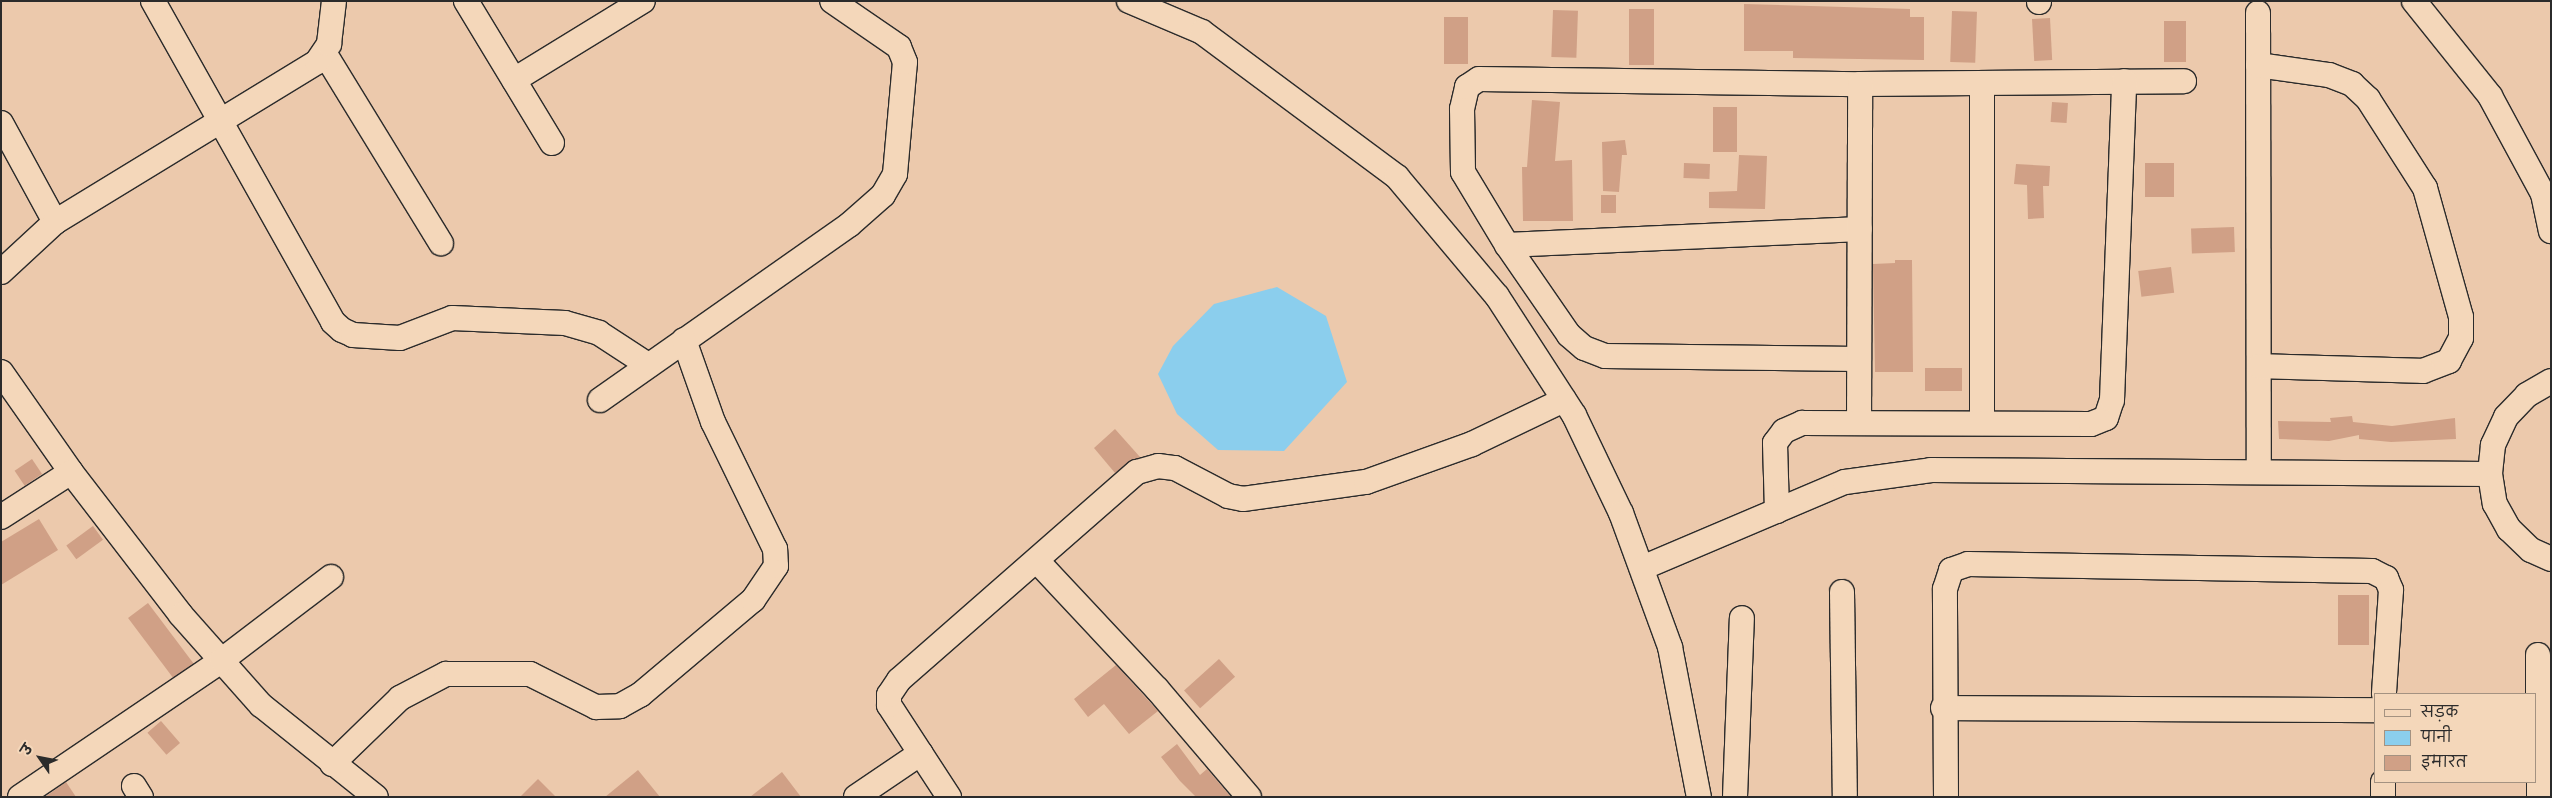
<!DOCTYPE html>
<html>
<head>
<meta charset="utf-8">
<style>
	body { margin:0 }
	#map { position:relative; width:2552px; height:798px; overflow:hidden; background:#ecc9ac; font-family:Caveat,"Playpen Sans Deva",sans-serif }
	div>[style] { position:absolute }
	.water>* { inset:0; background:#8bceed }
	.building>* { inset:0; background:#d0a086; transform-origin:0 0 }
	.roads { filter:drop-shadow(1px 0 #2b2b2b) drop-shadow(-1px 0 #2b2b2b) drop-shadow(0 1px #2b2b2b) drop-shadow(0 -1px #2b2b2b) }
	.minor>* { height:24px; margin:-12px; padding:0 12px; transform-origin:12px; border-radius:12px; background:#f4d7ba }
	span { translate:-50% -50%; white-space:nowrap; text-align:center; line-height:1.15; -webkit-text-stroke:4px #f4d7ba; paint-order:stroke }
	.frame { position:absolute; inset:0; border:2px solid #2b2b2b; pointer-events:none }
	.legend { position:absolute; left:2374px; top:693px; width:162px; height:90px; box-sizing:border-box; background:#f4d7ba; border:1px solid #a49281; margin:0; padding:6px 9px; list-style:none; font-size:15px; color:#2b2b2b }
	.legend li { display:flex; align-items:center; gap:10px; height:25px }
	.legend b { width:25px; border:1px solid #a49281 }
	.north { position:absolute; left:15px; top:733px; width:50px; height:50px; -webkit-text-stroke:4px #f4d7ba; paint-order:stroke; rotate:303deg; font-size:14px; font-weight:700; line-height:20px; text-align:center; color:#2b2b2b }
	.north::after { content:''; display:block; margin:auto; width:18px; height:22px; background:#2b2b2b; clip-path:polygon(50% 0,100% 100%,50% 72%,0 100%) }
</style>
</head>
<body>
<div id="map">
	<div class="water">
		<i style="clip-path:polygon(1277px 287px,1326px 316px,1347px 382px,1284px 451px,1218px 450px,1177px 414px,1158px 374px,1173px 346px,1214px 304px)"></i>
	</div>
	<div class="building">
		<i style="clip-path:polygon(1744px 4px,1910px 9px,1910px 17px,1924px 17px,1924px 60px,1793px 58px,1793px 51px,1744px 51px)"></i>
		<i style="left:1629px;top:9px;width:25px;height:56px"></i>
		<i style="left:1553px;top:10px;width:25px;height:47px;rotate:2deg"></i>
		<i style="left:1952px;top:11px;width:25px;height:51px;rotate:2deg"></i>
		<i style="left:1444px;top:17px;width:24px;height:47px"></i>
		<i style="left:2050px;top:18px;width:42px;height:18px;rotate:87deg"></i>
		<i style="left:2164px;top:21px;width:22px;height:41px"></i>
		<i style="clip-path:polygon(1532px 100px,1560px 102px,1555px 161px,1572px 160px,1573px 221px,1523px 221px,1522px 167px,1527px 167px)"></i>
		<i style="left:2052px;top:102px;width:16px;height:20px;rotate:4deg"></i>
		<i style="left:1737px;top:107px;width:45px;height:24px;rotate:90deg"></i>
		<i style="clip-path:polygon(1625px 140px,1627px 155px,1622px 155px,1619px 192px,1603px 191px,1602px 142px)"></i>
		<i style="clip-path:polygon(1739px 155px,1767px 156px,1765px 209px,1709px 208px,1709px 192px,1737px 191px)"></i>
		<i style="left:1684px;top:163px;width:26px;height:15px;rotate:2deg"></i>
		<i style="left:2145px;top:163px;width:29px;height:34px"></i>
		<i style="clip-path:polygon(2016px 164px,2050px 166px,2049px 186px,2043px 186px,2044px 218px,2028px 219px,2027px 185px,2014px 184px)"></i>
		<i style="left:1601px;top:195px;width:15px;height:18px"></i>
		<i style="left:2234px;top:227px;width:25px;height:43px;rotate:88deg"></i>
		<i style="clip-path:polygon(1895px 260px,1912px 260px,1913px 372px,1875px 372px,1873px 264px,1895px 263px)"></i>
		<i style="left:2171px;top:267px;width:26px;height:33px;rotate:83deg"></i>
		<i style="left:1925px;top:368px;width:37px;height:23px"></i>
		<i style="clip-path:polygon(2352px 416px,2353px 422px,2392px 426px,2455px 418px,2456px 439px,2391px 442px,2359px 439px,2359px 435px,2329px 441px,2279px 439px,2278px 421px,2331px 422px,2330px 418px)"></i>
		<i style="clip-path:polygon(1115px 429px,1140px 457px,1115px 473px,1094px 448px)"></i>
		<i style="left:32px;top:459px;width:18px;height:21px;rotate:56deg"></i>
		<i style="clip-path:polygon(39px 519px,58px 550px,1px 585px,1px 542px)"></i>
		<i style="left:93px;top:526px;width:17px;height:33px;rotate:54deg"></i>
		<i style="left:2338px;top:595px;width:31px;height:50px"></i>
		<i style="left:148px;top:603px;width:76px;height:25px;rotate:53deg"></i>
		<i style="left:1219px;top:659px;width:24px;height:47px;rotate:48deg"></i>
		<i style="clip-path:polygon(1116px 665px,1158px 711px,1129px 734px,1104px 704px,1088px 717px,1074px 699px)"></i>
		<i style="left:161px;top:721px;width:29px;height:18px;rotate:49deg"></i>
		<i style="clip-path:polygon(1177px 744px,1200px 775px,1207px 769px,1231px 797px,1196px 797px,1180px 781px,1161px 757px)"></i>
		<i style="clip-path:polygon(638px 770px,660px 797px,605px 797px)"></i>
		<i style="clip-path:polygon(782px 772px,801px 797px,750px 797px)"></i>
		<i style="clip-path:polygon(538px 779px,556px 797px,520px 797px)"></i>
		<i style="clip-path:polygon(66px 782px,76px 797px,45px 797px)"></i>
	</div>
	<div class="roads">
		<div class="minor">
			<i style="left:153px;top:1px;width:368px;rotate:60.7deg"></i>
			<i style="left:333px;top:322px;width:12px;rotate:42deg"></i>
			<i style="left:342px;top:330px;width:12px;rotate:24deg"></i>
			<i style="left:353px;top:335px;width:47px;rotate:3.7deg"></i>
			<i style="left:400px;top:338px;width:56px;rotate:-21deg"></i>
			<i style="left:452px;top:318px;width:113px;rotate:2.5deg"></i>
			<i style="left:565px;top:323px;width:35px;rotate:16deg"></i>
			<i style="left:599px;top:333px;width:59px;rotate:33.1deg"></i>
			<i style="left:466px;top:1px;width:166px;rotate:58.8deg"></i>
			<i style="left:1129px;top:1px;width:79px;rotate:23deg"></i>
			<i style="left:1202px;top:32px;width:243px;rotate:36.6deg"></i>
			<i style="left:1397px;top:177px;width:155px;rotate:50deg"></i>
			<i style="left:1497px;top:296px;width:142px;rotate:57.1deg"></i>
			<i style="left:1574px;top:415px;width:109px;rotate:64.4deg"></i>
			<i style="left:1621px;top:513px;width:143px;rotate:69.9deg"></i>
			<i style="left:1670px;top:647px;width:153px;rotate:79.1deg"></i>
			<i style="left:2039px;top:1px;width:1px;rotate:90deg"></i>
			<i style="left:2414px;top:1px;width:122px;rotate:51.3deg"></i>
			<i style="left:2490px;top:96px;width:111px;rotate:61.6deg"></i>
			<i style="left:2543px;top:194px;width:38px;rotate:78deg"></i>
			<i style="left:2258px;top:13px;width:458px;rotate:89.9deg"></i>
			<i style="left:325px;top:54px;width:222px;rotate:58.5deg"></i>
			<i style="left:2258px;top:65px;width:72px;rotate:8deg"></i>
			<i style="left:2329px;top:75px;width:25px;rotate:21deg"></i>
			<i style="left:2352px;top:84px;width:22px;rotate:43deg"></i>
			<i style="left:2368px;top:99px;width:106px;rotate:57.4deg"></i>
			<i style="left:2425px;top:188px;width:134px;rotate:74.4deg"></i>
			<i style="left:2461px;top:317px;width:21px;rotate:90deg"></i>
			<i style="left:2461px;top:338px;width:26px;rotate:118deg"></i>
			<i style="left:2449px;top:361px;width:28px;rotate:159deg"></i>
			<i style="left:2423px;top:371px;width:164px;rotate:-178.3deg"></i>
			<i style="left:514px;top:80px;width:151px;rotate:-31.5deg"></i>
			<i style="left:1px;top:123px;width:113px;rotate:61.4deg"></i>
			<i style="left:1507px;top:245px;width:353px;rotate:-2.6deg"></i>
			<i style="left:1px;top:272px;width:74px;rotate:-42.8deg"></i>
			<i style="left:55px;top:222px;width:307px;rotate:-31.4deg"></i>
			<i style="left:317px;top:62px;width:22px;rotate:-56deg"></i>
			<i style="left:329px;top:44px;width:43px;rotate:-83.4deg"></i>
			<i style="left:1859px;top:359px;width:254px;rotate:-179.3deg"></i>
			<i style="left:1605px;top:356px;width:22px;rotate:-159deg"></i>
			<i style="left:1584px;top:348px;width:20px;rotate:-139deg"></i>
			<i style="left:1569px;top:335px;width:109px;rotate:-124.6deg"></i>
			<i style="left:1507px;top:245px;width:85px;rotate:-121.1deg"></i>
			<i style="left:1463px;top:172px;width:63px;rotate:-90.9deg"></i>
			<i style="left:1462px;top:109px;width:23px;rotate:-77deg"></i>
			<i style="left:1467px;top:87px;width:14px;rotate:-34deg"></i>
			<i style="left:1479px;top:79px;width:381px;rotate:0.8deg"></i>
			<i style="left:1860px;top:84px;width:324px;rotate:-0.5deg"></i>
			<i style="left:1px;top:372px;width:122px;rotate:55deg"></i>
			<i style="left:71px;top:472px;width:180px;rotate:52.4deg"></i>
			<i style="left:181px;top:615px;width:120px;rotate:48.4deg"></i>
			<i style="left:261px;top:705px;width:147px;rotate:38.7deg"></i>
			<i style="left:2551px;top:381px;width:28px;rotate:150deg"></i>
			<i style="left:2527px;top:395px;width:30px;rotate:134deg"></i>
			<i style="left:2506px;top:417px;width:31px;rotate:115deg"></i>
			<i style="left:2493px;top:445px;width:29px;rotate:96deg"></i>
			<i style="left:2490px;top:474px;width:30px;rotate:81deg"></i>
			<i style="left:2495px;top:504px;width:29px;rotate:61deg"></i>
			<i style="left:2509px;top:529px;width:30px;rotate:44deg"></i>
			<i style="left:2531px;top:550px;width:22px;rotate:24deg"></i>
			<i style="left:600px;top:400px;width:304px;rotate:-35.1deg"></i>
			<i style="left:849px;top:225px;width:45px;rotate:-41.4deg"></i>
			<i style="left:883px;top:195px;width:24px;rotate:-60deg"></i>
			<i style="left:895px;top:174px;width:112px;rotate:-84.9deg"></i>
			<i style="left:905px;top:62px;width:16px;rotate:-112deg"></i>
			<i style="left:899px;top:47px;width:81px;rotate:-145.5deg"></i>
			<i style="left:1982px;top:422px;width:339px;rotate:-90deg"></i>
			<i style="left:1859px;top:423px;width:339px;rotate:-89.8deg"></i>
			<i style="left:1777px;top:511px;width:68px;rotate:-91.7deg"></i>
			<i style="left:1775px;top:443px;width:15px;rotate:-53deg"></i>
			<i style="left:1784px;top:431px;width:20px;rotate:-24deg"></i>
			<i style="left:1802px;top:423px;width:289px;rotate:0.2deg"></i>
			<i style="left:2091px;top:424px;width:16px;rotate:-22deg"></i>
			<i style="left:2106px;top:418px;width:19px;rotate:-72deg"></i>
			<i style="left:2112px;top:400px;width:319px;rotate:-87.8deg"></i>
			<i style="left:1px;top:517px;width:83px;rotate:-32.7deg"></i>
			<i style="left:1038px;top:562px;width:174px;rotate:46.9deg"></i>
			<i style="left:1157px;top:689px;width:142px;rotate:49.6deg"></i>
			<i style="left:1642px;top:568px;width:220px;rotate:-23deg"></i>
			<i style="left:1845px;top:482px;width:87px;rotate:-7.9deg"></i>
			<i style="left:1931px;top:470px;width:559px;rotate:0.41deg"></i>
			<i style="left:1842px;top:592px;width:205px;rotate:89.2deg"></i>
			<i style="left:2538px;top:655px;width:142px;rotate:89.6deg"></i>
			<i style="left:1943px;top:708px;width:433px;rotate:0.3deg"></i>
			<i style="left:332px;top:764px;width:95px;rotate:-44.1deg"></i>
			<i style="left:400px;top:698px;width:52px;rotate:-27.6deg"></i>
			<i style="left:446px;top:674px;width:84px"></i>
			<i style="left:530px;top:674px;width:74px;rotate:26.6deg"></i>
			<i style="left:596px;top:707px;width:24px;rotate:-2deg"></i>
			<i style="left:620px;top:706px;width:23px;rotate:-29deg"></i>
			<i style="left:640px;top:695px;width:148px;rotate:-40.1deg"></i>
			<i style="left:753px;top:600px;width:41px;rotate:-55.9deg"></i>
			<i style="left:776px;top:566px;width:17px;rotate:-93deg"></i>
			<i style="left:775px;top:549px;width:141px;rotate:-116deg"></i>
			<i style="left:713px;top:422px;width:87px;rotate:-109.5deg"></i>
			<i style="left:134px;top:786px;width:13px;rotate:58deg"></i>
			<i style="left:20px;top:797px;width:244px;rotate:-34.1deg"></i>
			<i style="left:222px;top:660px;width:137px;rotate:-37.3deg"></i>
			<i style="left:856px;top:797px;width:78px;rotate:-34.1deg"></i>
			<i style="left:949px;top:797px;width:110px;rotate:-123.1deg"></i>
			<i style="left:889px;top:705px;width:10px;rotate:-90deg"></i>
			<i style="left:889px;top:695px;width:18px;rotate:-56deg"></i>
			<i style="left:899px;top:680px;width:316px;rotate:-41.2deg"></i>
			<i style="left:1137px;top:472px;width:22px;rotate:-16deg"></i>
			<i style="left:1158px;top:466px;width:17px;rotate:7deg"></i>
			<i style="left:1175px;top:468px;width:60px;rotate:27.8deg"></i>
			<i style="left:1228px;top:496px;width:15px;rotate:11deg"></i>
			<i style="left:1243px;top:499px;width:124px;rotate:-7.9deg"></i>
			<i style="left:1366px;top:482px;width:113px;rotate:-19.7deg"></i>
			<i style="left:1472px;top:444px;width:102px;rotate:-25.6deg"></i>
			<i style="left:1735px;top:797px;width:179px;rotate:-87.8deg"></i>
			<i style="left:1946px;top:797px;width:208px;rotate:-90.3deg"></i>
			<i style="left:1945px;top:589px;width:20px;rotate:-72deg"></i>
			<i style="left:1951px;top:570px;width:18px;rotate:-19deg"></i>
			<i style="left:1968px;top:564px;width:404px;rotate:1deg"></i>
			<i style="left:2372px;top:571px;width:16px;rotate:27deg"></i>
			<i style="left:2386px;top:578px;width:13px;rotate:67deg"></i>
			<i style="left:2391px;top:590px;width:104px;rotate:93.9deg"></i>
			<i style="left:2383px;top:797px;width:15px;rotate:-90deg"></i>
		</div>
	</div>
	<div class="frame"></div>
	<ul class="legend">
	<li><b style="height:6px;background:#f4d7ba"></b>सड़क</li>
	<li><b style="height:14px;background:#8bceed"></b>पानी</li>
	<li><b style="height:14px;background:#d0a086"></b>इमारत</li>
	</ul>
	<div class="north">उ</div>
</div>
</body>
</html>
